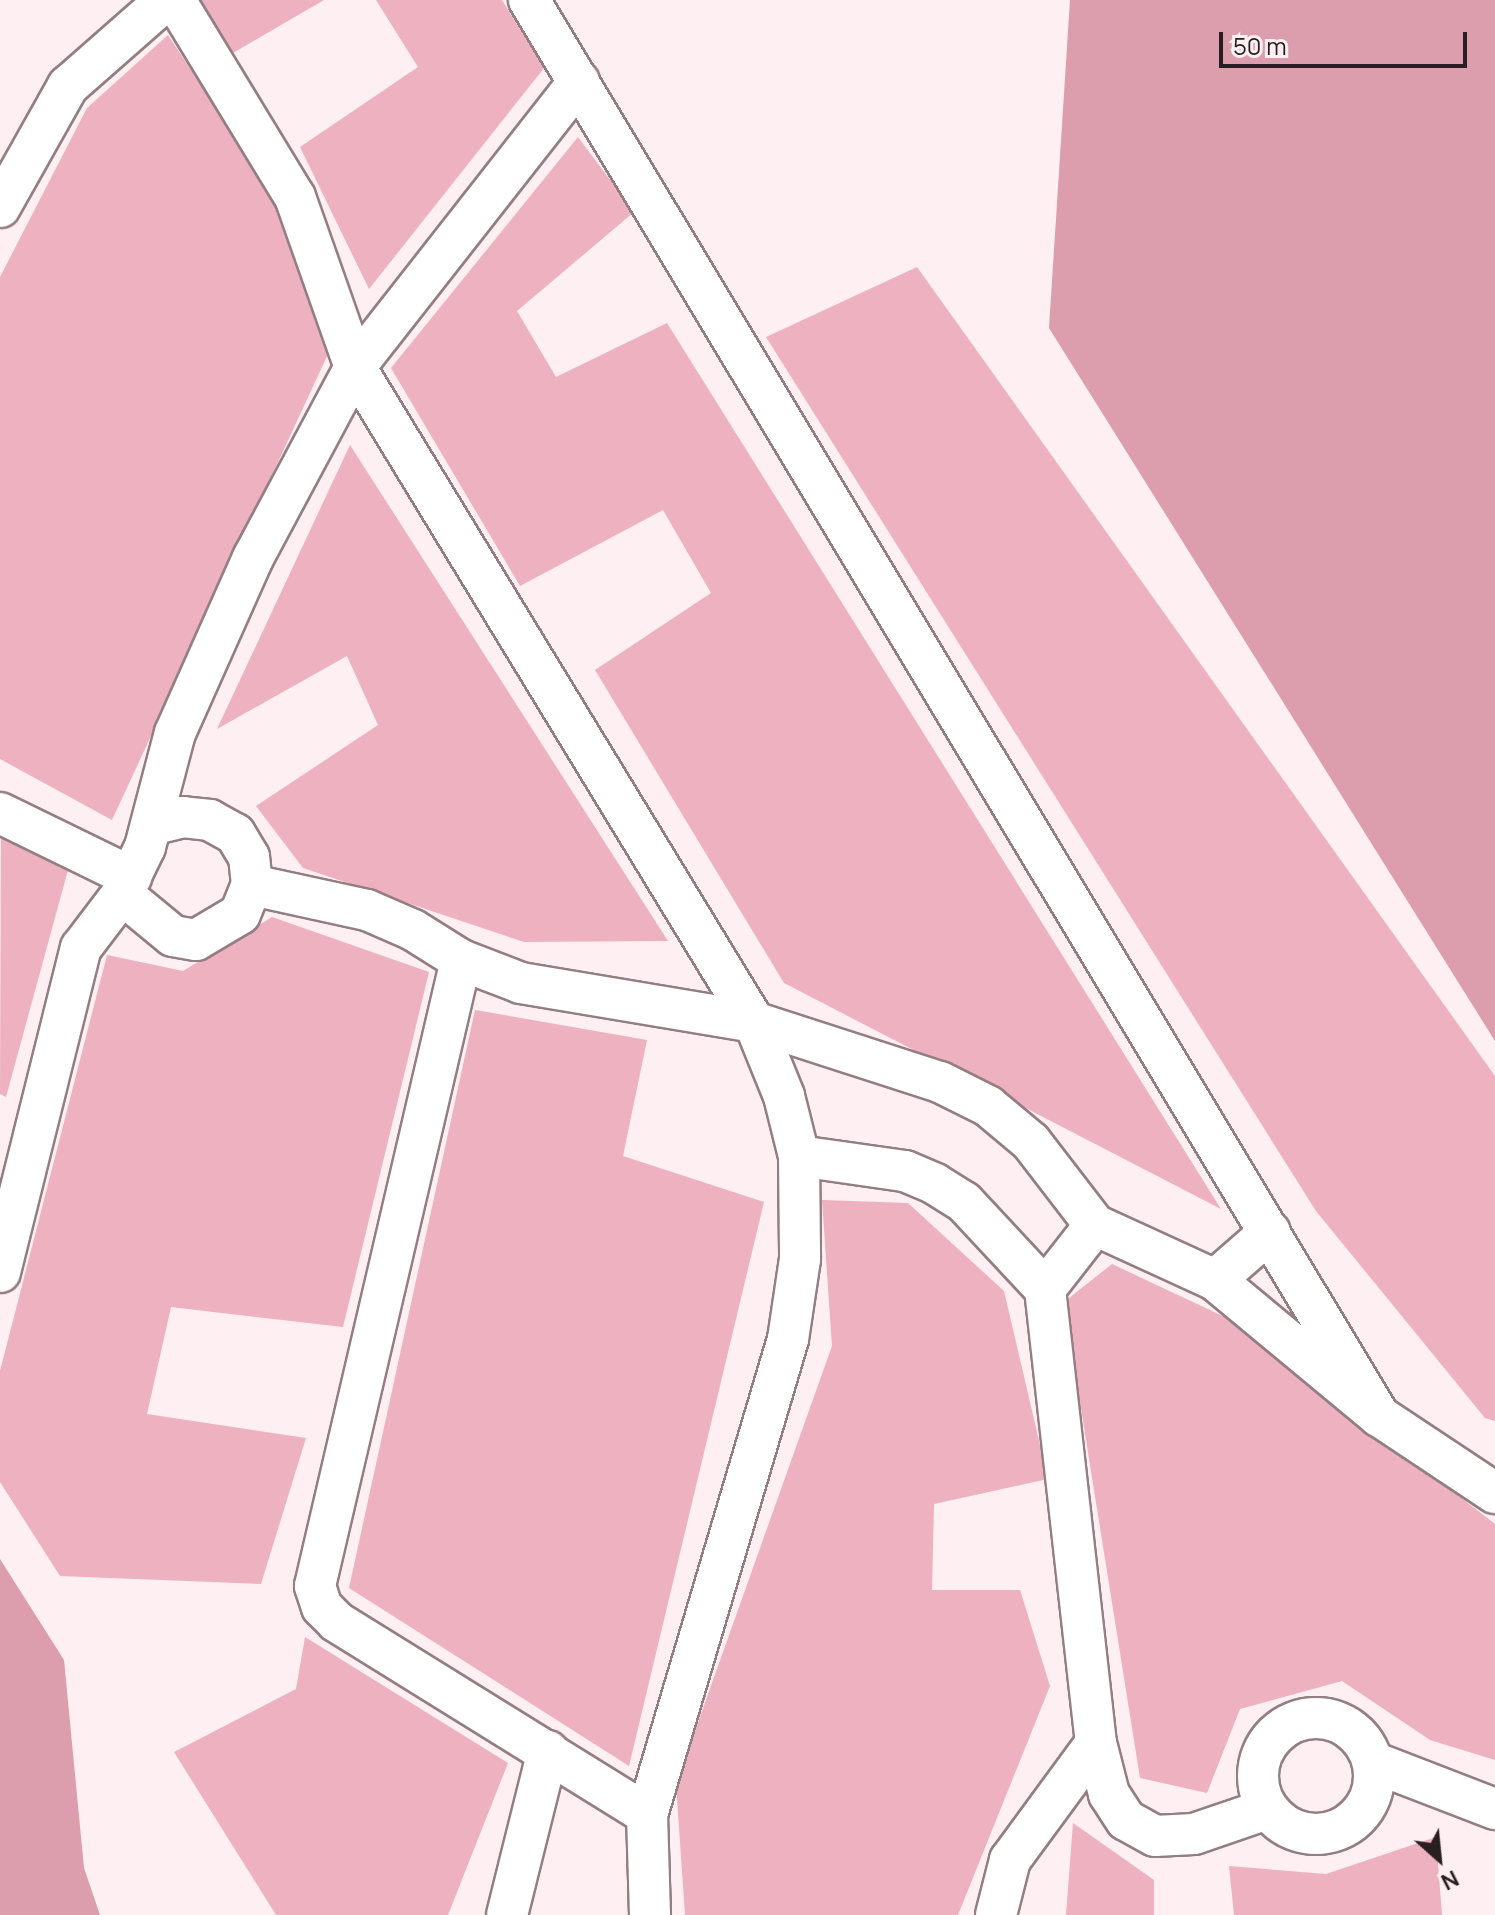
<!DOCTYPE html>
<html>
<head>
<meta charset="utf-8">
<style>
	body { margin:0 }
	#map { position:relative; width:1495px; height:1915px; overflow:hidden; background:#fdeff2; font-family:Manrope,sans-serif }
	div>[style] { position:absolute }
	.green>* { inset:0; background:#edb1c0 }
	.forest>* { inset:0; background:#dc9dad }
	.roads { filter:drop-shadow(2px 0 #937e83) drop-shadow(-2px 0 #937e83) drop-shadow(0 2px #937e83) drop-shadow(0 -2px #937e83) }
	.minor>* { height:40px; margin:-20px; padding:0 20px; transform-origin:20px; border-radius:20px; background:#fff }
	.minor>.ring { margin:-20px; padding:0; box-sizing:content-box; background:none; border:40px solid #fff; border-radius:50% }
	span { translate:-50% -50%; white-space:nowrap; text-align:center; line-height:1.15; -webkit-text-stroke:8px #fdeff2; paint-order:stroke }
	.north { position:absolute; left:1399px; top:1819px; width:80px; height:80px; -webkit-text-stroke:6px #fdeff2; paint-order:stroke; rotate:153deg; font-size:22px; font-weight:700; line-height:32px; text-align:center; color:#271f21 }
	.north::after { content:''; display:block; margin:auto; width:28px; height:36px; background:#271f21; clip-path:polygon(50% 0,100% 100%,50% 72%,0 100%) }
	.scale { position:absolute; left:1219px; top:32px; width:248px; height:36px; box-sizing:border-box; border:4px solid #271f21; border-top:0; padding-left:10px; font-size:24px; line-height:28px; white-space:nowrap; color:#271f21; -webkit-text-stroke:6px #fdeff2; paint-order:stroke }
</style>
</head>
<body>
<div id="map">
	<div class="green">
		<i style="clip-path:polygon(200px 0,324px 0,233px 53px)"></i>
		<i style="clip-path:polygon(376px 0,502px 0,544px 68px,369px 289px,300px 147px,418px 67px)"></i>
		<i style="clip-path:polygon(168px 35px,270px 189px,329px 352px,112px 820px,0 759px,0 277px,87px 108px)"></i>
		<i style="clip-path:polygon(578px 137px,634px 212px,517px 311px,556px 377px,667px 323px,1221px 1209px,784px 983px,595px 670px,711px 593px,663px 510px,520px 586px,391px 368px)"></i>
		<i style="clip-path:polygon(917px 267px,1495px 1076px,1495px 1421px,1485px 1418px,1316px 1211px,766px 337px)"></i>
		<i style="clip-path:polygon(350px 445px,668px 941px,524px 942px,303px 868px,256px 806px,378px 725px,347px 656px,217px 729px)"></i>
		<i style="clip-path:polygon(1px 832px,68px 870px,6px 1097px,0 1094px)"></i>
		<i style="clip-path:polygon(272px 917px,429px 972px,343px 1327px,171px 1307px,147px 1414px,306px 1438px,261px 1584px,60px 1576px,0 1482px,0 1371px,107px 955px,183px 971px)"></i>
		<i style="clip-path:polygon(475px 1010px,647px 1040px,623px 1156px,764px 1202px,629px 1766px,349px 1588px)"></i>
		<i style="clip-path:polygon(822px 1200px,908px 1203px,1004px 1291px,1048px 1479px,934px 1504px,932px 1590px,1020px 1590px,1050px 1686px,958px 1915px,685px 1915px,676px 1784px,832px 1346px)"></i>
		<i style="clip-path:polygon(1112px 1264px,1229px 1319px,1495px 1524px,1495px 1760px,1430px 1740px,1342px 1681px,1240px 1709px,1207px 1793px,1140px 1778px,1064px 1302px)"></i>
		<i style="clip-path:polygon(305px 1637px,508px 1763px,448px 1915px,276px 1915px,174px 1752px,296px 1689px)"></i>
		<i style="clip-path:polygon(1073px 1823px,1154px 1880px,1154px 1915px,1066px 1915px)"></i>
		<i style="clip-path:polygon(1436px 1837px,1442px 1915px,1234px 1915px,1229px 1866px,1326px 1874px)"></i>
	</div>
	<div class="forest">
		<i style="clip-path:polygon(1070px 0,1495px 0,1495px 1041px,1049px 328px)"></i>
		<i style="clip-path:polygon(0 1559px,64px 1660px,84px 1868px,100px 1915px,0 1915px)"></i>
	</div>
	<div class="roads">
		<div class="minor">
			<i style="left:175px;top:0;width:231px;rotate:58.7deg"></i>
			<i style="left:295px;top:197px;width:180px;rotate:70.6deg"></i>
			<i style="left:355px;top:367px;width:767px;rotate:58.65deg"></i>
			<i style="left:754px;top:1022px;width:80px;rotate:67.9deg"></i>
			<i style="left:784px;top:1096px;width:62px;rotate:76deg"></i>
			<i style="left:799px;top:1156px;width:103px;rotate:89.4deg"></i>
			<i style="left:800px;top:1259px;width:81px;rotate:98.5deg"></i>
			<i style="left:788px;top:1339px;width:495px;rotate:106.5deg"></i>
			<i style="left:647px;top:1814px;width:101px;rotate:88.3deg"></i>
			<i style="left:529px;top:0;width:1652px;rotate:59.02deg"></i>
			<i style="left:0;top:207px;width:139px;rotate:-60.7deg"></i>
			<i style="left:68px;top:86px;width:130px;rotate:-41.3deg"></i>
			<i style="left:0;top:813px;width:146px;rotate:26deg"></i>
			<i style="left:252px;top:885px;width:118px;rotate:12.3deg"></i>
			<i style="left:367px;top:910px;width:50px;rotate:23.5deg"></i>
			<i style="left:413px;top:930px;width:57px;rotate:32deg"></i>
			<i style="left:461px;top:960px;width:64px;rotate:21deg"></i>
			<i style="left:521px;top:983px;width:236px;rotate:9.5deg"></i>
			<i style="left:754px;top:1022px;width:195px;rotate:17.9deg"></i>
			<i style="left:940px;top:1082px;width:54px;rotate:26.6deg"></i>
			<i style="left:988px;top:1106px;width:56px;rotate:39.9deg"></i>
			<i style="left:1031px;top:1142px;width:105px;rotate:52.4deg"></i>
			<i style="left:1095px;top:1225px;width:132px;rotate:24.6deg"></i>
			<i style="left:1215px;top:1280px;width:213px;rotate:39.7deg"></i>
			<i style="left:1379px;top:1416px;width:139px;rotate:33.6deg"></i>
			<i style="left:122px;top:894px;width:66px;rotate:39.5deg"></i>
			<i style="left:173px;top:936px;width:23px;rotate:10deg"></i>
			<i style="left:196px;top:940px;width:51px;rotate:-30.6deg"></i>
			<i style="left:240px;top:914px;width:31px;rotate:-68deg"></i>
			<i style="left:252px;top:885px;width:28px;rotate:-96deg"></i>
			<i style="left:249px;top:857px;width:27px;rotate:-121deg"></i>
			<i style="left:235px;top:834px;width:29px;rotate:-151deg"></i>
			<i style="left:210px;top:820px;width:27px;rotate:-174deg"></i>
			<i style="left:183px;top:817px;width:30px;rotate:166deg"></i>
			<i style="left:461px;top:960px;width:643px;rotate:103.13deg"></i>
			<i style="left:315px;top:1586px;width:22px;rotate:72deg"></i>
			<i style="left:322px;top:1607px;width:21px;rotate:45deg"></i>
			<i style="left:337px;top:1622px;width:365px;rotate:31.8deg"></i>
			<i style="left:799px;top:1156px;width:107px;rotate:8.1deg"></i>
			<i style="left:905px;top:1171px;width:33px;rotate:23deg"></i>
			<i style="left:935px;top:1184px;width:34px;rotate:32deg"></i>
			<i style="left:964px;top:1202px;width:119px;rotate:47deg"></i>
			<i style="left:1095px;top:1225px;width:81px;rotate:128deg"></i>
			<i style="left:1045px;top:1289px;width:457px;rotate:83.6deg"></i>
			<i style="left:1096px;top:1743px;width:53px;rotate:75.7deg"></i>
			<i style="left:1109px;top:1794px;width:31px;rotate:57deg"></i>
			<i style="left:1126px;top:1820px;width:33px;rotate:29deg"></i>
			<i style="left:1155px;top:1836px;width:39px;rotate:-3deg"></i>
			<i style="left:1194px;top:1834px;width:77px;rotate:-18.9deg"></i>
			<i style="left:0;top:1272px;width:334px;rotate:-76deg"></i>
			<i style="left:81px;top:948px;width:68px;rotate:-52.8deg"></i>
			<i style="left:122px;top:894px;width:52px;rotate:-63.9deg"></i>
			<i style="left:145px;top:847px;width:118px;rotate:-75.3deg"></i>
			<i style="left:175px;top:733px;width:192px;rotate:-66deg"></i>
			<i style="left:253px;top:558px;width:217px;rotate:-61.9deg"></i>
			<i style="left:355px;top:367px;width:363px;rotate:-51.9deg"></i>
			<i style="left:1215px;top:1280px;width:73px;rotate:-41.1deg"></i>
			<i class="ring" style="left:1258px;top:1718px;width:76px;height:76px"></i>
			<i style="left:1373px;top:1762px;width:131px;rotate:21.1deg"></i>
			<i style="left:507px;top:1915px;width:169px;rotate:-76deg"></i>
			<i style="left:996px;top:1915px;width:57px;rotate:-75.7deg"></i>
			<i style="left:1010px;top:1860px;width:145px;rotate:-53.7deg"></i>
		</div>
	</div>
	<div class="north">N</div>
	<div class="scale">50 m</div>
</div>
</body>
</html>
